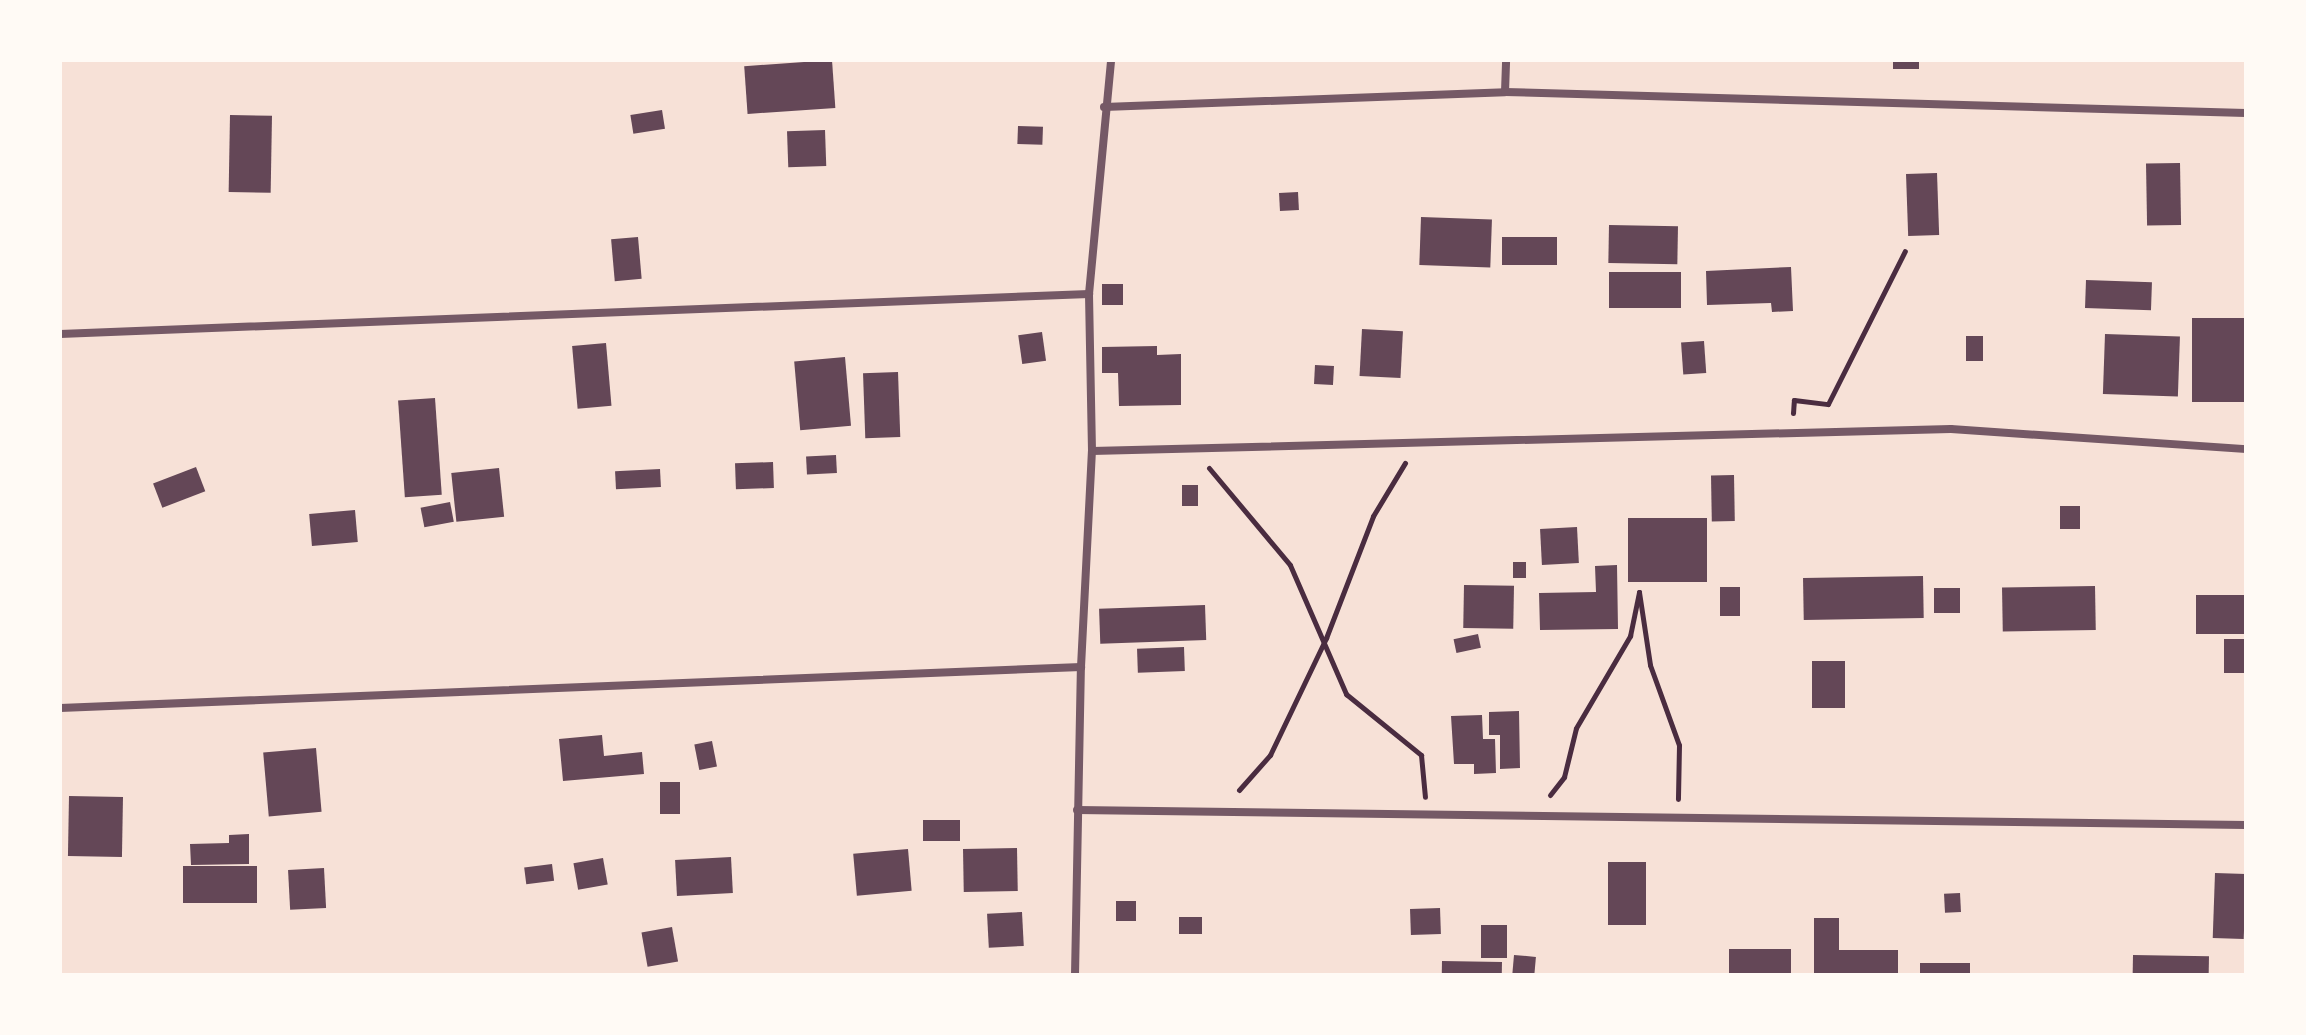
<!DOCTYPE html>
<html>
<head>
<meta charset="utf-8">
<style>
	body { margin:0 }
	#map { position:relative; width:2306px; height:1035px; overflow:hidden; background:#f7e1d7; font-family:Figtree,sans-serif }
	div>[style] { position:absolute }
	.building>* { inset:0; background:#644757; transform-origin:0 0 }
	.path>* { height:5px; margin:-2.5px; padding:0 2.5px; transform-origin:2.5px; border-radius:2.5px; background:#4a2c40 }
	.minor>* { height:8px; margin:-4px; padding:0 4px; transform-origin:4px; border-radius:4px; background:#755966 }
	span { translate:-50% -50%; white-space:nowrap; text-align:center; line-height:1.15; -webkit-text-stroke:6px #fffaf5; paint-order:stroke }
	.frame { position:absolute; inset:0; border:62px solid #fffaf5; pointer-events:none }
</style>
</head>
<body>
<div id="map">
	<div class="building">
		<i style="left:832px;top:60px;width:48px;height:88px;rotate:86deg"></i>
		<i style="left:1893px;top:60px;width:26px;height:9px"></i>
		<i style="left:662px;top:110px;width:19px;height:32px;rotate:81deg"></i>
		<i style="left:230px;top:115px;width:42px;height:77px;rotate:1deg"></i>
		<i style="left:1018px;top:126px;width:25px;height:18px;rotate:2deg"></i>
		<i style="left:825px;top:130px;width:36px;height:38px;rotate:88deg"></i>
		<i style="left:2180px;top:163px;width:62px;height:34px;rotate:89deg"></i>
		<i style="left:1937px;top:173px;width:62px;height:31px;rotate:88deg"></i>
		<i style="left:1298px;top:192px;width:18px;height:19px;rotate:87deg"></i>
		<i style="left:1421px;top:217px;width:71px;height:48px;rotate:2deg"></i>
		<i style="left:1609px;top:225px;width:69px;height:38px;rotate:1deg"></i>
		<i style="left:638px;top:237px;width:42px;height:27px;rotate:85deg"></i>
		<i style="left:1557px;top:237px;width:28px;height:55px;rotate:90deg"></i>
		<i style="clip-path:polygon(1791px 267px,1793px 311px,1772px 312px,1771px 303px,1707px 305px,1706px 271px)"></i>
		<i style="left:1609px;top:272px;width:72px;height:36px"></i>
		<i style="left:2086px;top:280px;width:66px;height:28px;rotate:2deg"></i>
		<i style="left:1102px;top:284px;width:21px;height:21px"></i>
		<i style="left:2246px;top:318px;width:84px;height:54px;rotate:90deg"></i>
		<i style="left:1362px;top:329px;width:41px;height:47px;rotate:3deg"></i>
		<i style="left:1042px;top:332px;width:29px;height:24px;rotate:82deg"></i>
		<i style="left:2105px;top:334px;width:75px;height:60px;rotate:2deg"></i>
		<i style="left:1966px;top:336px;width:17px;height:25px"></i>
		<i style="left:1704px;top:341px;width:32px;height:23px;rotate:86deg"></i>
		<i style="left:606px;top:343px;width:63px;height:34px;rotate:85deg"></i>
		<i style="clip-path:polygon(1157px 346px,1157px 355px,1181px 354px,1181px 405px,1119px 406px,1118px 373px,1102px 373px,1102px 347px)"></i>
		<i style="left:845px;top:357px;width:69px;height:51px;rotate:85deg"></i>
		<i style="left:1315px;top:365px;width:19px;height:19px;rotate:3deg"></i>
		<i style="left:898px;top:372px;width:65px;height:35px;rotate:88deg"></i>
		<i style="left:435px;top:398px;width:97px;height:37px;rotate:86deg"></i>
		<i style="left:836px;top:455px;width:18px;height:30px;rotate:87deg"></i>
		<i style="left:773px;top:462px;width:26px;height:38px;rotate:88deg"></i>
		<i style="left:196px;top:467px;width:26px;height:46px;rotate:69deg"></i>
		<i style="left:499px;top:468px;width:49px;height:48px;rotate:84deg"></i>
		<i style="left:660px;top:469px;width:18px;height:45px;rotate:87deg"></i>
		<i style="left:1734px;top:475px;width:46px;height:23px;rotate:89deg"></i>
		<i style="left:1182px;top:485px;width:16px;height:21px"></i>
		<i style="left:450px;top:502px;width:20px;height:30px;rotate:79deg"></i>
		<i style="left:2080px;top:506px;width:23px;height:20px;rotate:90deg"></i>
		<i style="left:355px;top:510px;width:32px;height:46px;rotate:85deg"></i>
		<i style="left:1628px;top:518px;width:79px;height:64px"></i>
		<i style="left:1577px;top:527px;width:36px;height:37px;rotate:87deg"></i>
		<i style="left:1513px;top:562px;width:13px;height:16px"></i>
		<i style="clip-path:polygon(1617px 565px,1618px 629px,1540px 630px,1539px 593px,1596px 592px,1595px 566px)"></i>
		<i style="left:1923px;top:576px;width:42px;height:120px;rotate:89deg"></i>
		<i style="left:1464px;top:585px;width:50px;height:43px;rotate:1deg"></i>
		<i style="left:2095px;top:586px;width:44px;height:93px;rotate:89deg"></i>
		<i style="left:1720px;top:587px;width:20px;height:29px"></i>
		<i style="left:1960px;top:588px;width:25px;height:26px;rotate:90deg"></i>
		<i style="left:2246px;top:595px;width:39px;height:50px;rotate:90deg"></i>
		<i style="left:1205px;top:605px;width:35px;height:106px;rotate:88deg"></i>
		<i style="left:1478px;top:634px;width:14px;height:25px;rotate:78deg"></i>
		<i style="left:2224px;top:639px;width:22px;height:34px"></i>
		<i style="left:1184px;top:647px;width:24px;height:47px;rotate:88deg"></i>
		<i style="left:1812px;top:661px;width:33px;height:47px"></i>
		<i style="clip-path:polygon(1519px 711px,1520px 768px,1500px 769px,1500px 735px,1489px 735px,1489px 712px)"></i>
		<i style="clip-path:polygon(1482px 715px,1483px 739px,1495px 739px,1496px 773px,1474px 774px,1474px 764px,1454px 764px,1451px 716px)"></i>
		<i style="clip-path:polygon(602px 735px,604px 756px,642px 752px,644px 774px,563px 781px,559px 739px)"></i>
		<i style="left:712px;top:741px;width:26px;height:18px;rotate:79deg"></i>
		<i style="left:316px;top:748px;width:64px;height:53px;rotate:85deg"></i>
		<i style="left:660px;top:782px;width:20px;height:32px"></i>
		<i style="left:69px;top:796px;width:54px;height:60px;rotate:1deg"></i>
		<i style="left:923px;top:820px;width:37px;height:21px"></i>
		<i style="clip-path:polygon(249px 834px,249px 864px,191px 865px,190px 844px,229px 843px,229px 835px)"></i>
		<i style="left:1017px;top:848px;width:43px;height:54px;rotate:89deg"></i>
		<i style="left:908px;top:849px;width:42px;height:55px;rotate:85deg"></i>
		<i style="left:731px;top:857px;width:36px;height:56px;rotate:87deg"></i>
		<i style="left:603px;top:858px;width:27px;height:30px;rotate:80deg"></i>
		<i style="left:1608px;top:862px;width:38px;height:63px"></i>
		<i style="left:552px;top:864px;width:17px;height:28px;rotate:83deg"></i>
		<i style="left:257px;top:866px;width:37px;height:74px;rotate:90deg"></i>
		<i style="left:324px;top:868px;width:40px;height:36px;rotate:87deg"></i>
		<i style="left:2215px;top:873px;width:31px;height:65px;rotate:2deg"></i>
		<i style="left:1960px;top:893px;width:19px;height:16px;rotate:87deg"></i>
		<i style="left:1116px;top:901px;width:20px;height:20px"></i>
		<i style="left:1440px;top:908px;width:26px;height:30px;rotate:88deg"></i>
		<i style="left:1022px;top:912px;width:34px;height:35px;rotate:87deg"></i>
		<i style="left:1179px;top:917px;width:23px;height:17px"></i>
		<i style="clip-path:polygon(1814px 918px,1839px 918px,1839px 950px,1898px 950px,1898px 975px,1814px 975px)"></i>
		<i style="left:1481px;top:925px;width:26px;height:33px"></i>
		<i style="left:672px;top:927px;width:35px;height:31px;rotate:80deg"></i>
		<i style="left:1791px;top:949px;width:26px;height:62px;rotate:90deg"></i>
		<i style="left:1514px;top:955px;width:22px;height:20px;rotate:5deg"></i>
		<i style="left:2133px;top:955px;width:76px;height:20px;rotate:1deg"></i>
		<i style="left:1442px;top:961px;width:60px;height:14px;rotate:1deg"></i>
		<i style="left:1920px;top:963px;width:50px;height:12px"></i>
	</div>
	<div class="path">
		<i style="left:1793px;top:413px;width:13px;rotate:-86deg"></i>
		<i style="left:1794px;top:400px;width:34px;rotate:7deg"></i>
		<i style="left:1828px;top:404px;width:171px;rotate:-63.3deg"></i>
		<i style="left:1209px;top:468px;width:126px;rotate:50.1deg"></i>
		<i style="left:1290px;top:565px;width:141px;rotate:66.5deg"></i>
		<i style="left:1346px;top:694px;width:97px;rotate:39.1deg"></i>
		<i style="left:1421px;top:755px;width:42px;rotate:84.6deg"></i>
		<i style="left:1239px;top:790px;width:47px;rotate:-48.5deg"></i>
		<i style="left:1270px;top:755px;width:130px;rotate:-64.4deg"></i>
		<i style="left:1326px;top:638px;width:131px;rotate:-68.9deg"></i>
		<i style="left:1373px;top:516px;width:62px;rotate:-58.9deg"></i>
		<i style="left:1550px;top:795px;width:23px;rotate:-52deg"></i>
		<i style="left:1564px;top:777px;width:50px;rotate:-76.2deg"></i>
		<i style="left:1576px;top:728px;width:107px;rotate:-59.6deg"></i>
		<i style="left:1630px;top:636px;width:45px;rotate:-78.4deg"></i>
		<i style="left:1639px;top:592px;width:74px;rotate:81.4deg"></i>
		<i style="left:1650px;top:665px;width:85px;rotate:70.1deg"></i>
		<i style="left:1679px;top:745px;width:54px;rotate:91.1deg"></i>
	</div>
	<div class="minor">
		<i style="left:1505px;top:92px;width:32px;rotate:-88deg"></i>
		<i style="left:1104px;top:107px;width:401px;rotate:-2.1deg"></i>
		<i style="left:1505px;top:92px;width:741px;rotate:1.62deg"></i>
		<i style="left:60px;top:334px;width:1030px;rotate:-2.23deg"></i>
		<i style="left:1092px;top:451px;width:859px;rotate:-1.47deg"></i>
		<i style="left:1951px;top:429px;width:296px;rotate:3.9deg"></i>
		<i style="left:60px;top:708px;width:1022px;rotate:-2.3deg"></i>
		<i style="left:1077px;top:810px;width:1169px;rotate:0.74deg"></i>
		<i style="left:1075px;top:975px;width:308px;rotate:-88.9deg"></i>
		<i style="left:1081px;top:667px;width:216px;rotate:-87.1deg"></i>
		<i style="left:1092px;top:451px;width:157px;rotate:-91.1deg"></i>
		<i style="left:1089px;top:294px;width:235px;rotate:-84.6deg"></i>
	</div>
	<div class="frame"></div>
</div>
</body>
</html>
